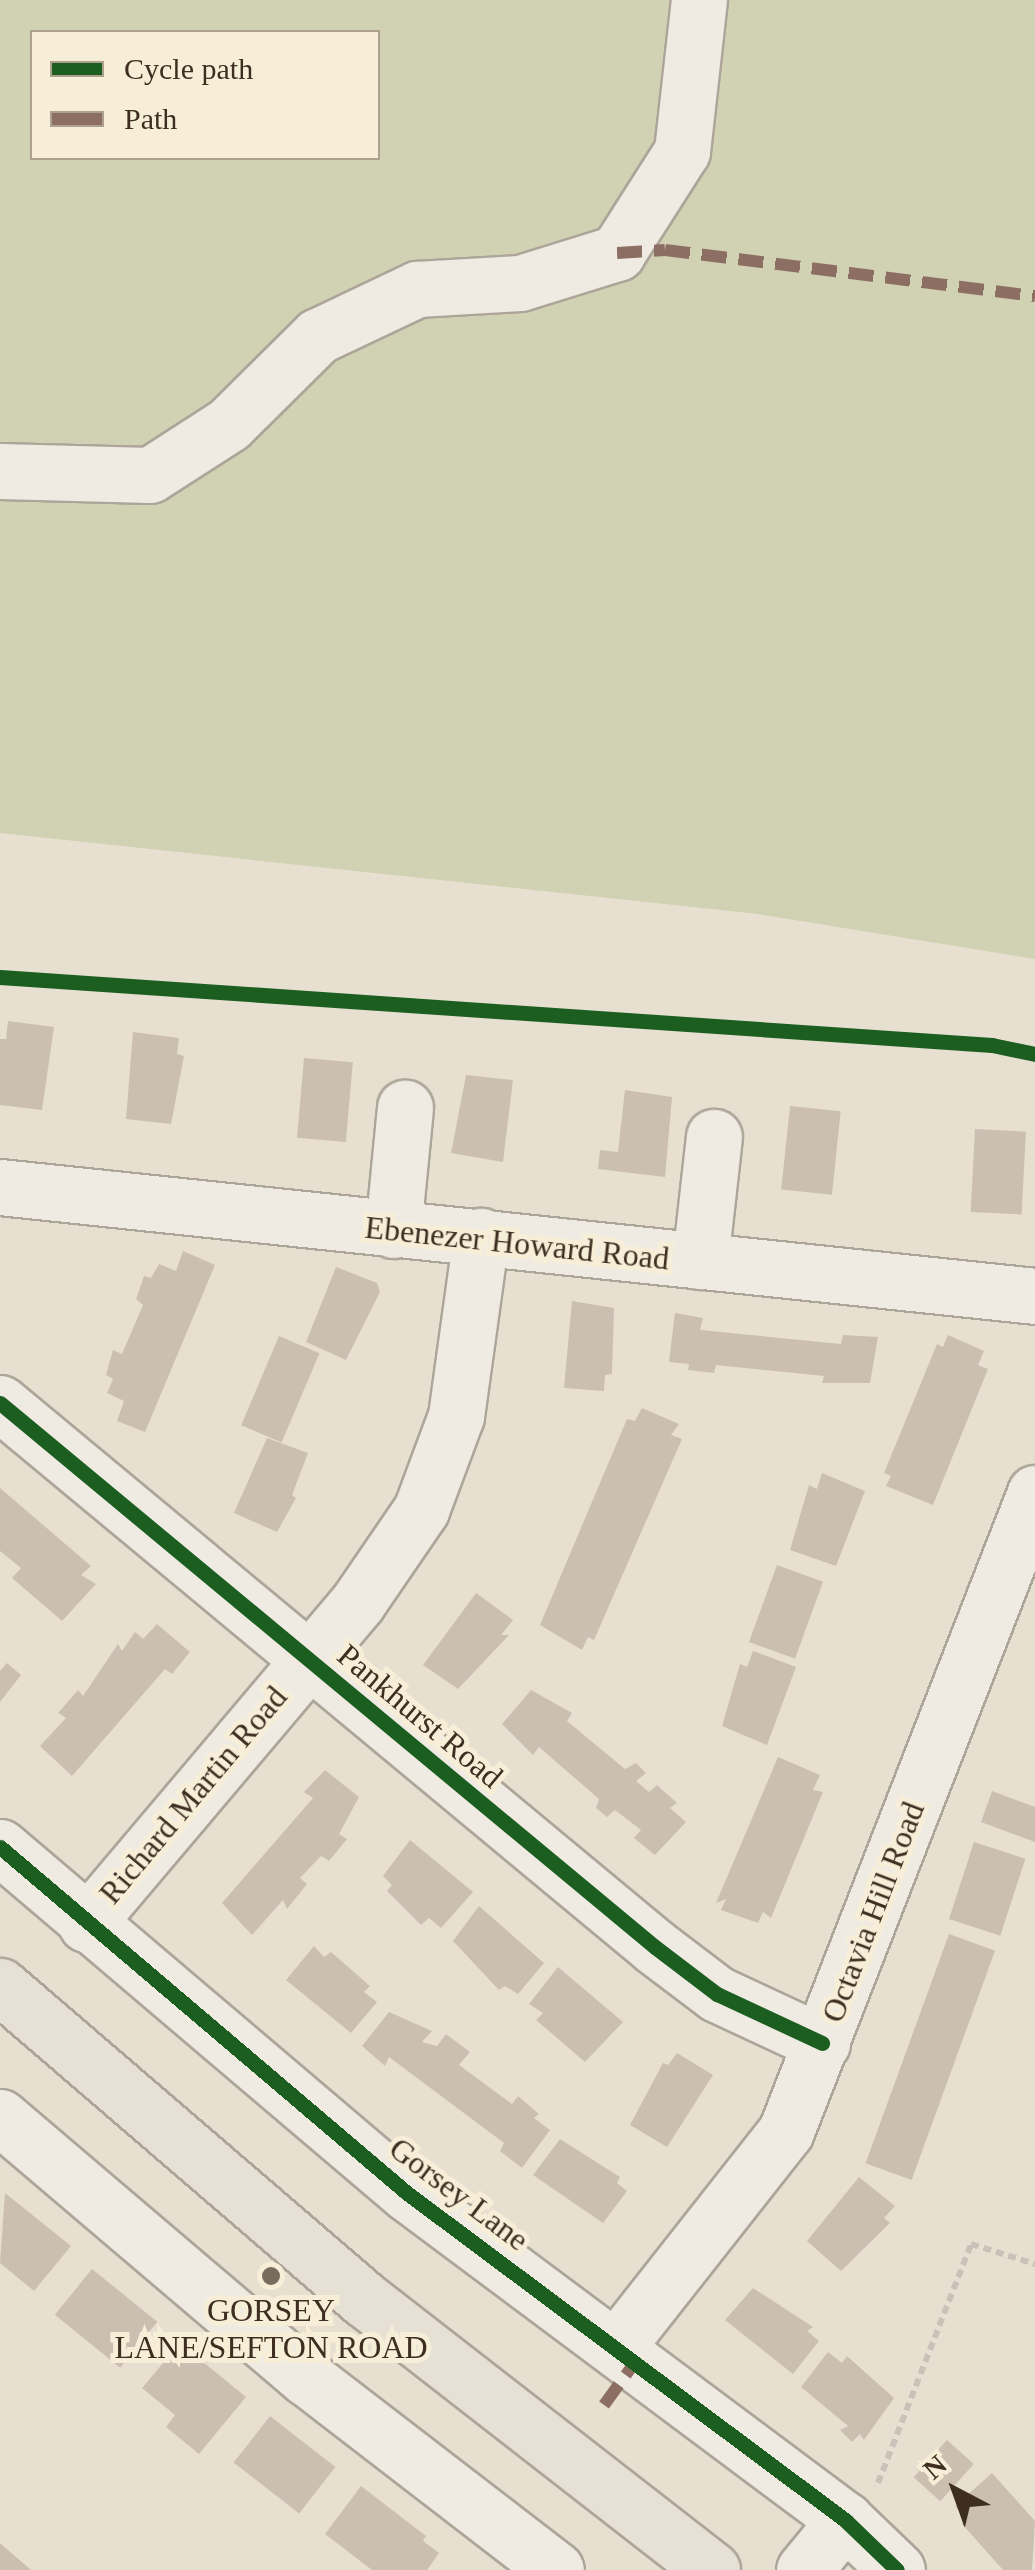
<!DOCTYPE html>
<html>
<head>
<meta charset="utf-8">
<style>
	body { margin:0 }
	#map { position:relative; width:1035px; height:2570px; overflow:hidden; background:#e7e0d1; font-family:"Times New Roman",serif }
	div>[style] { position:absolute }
	.cemetery>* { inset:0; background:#d1d1b3 }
	.building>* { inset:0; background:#cbbfb2; transform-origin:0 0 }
	.path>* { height:6px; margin-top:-3px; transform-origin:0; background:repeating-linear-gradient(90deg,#c8c2b9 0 8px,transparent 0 13px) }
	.roads { filter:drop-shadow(2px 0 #ada599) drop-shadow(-2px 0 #ada599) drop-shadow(0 2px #ada599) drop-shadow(0 -2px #ada599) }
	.minor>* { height:55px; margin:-27.5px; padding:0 27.5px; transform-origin:27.5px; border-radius:27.5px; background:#efebe3 }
	.major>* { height:55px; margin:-27.5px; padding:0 27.5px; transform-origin:27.5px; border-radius:27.5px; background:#e6e1d4 }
	.quiet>* { height:12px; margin-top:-6px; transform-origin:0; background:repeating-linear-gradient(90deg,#8d6e63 0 25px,transparent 0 37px) }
	.cycleway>* { height:15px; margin:-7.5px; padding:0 7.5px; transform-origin:7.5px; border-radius:7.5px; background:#1b5e20 }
	.dots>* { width:28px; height:28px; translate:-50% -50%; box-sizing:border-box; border:5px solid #f7eed8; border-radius:50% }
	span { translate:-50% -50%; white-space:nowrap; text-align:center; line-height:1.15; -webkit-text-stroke:10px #f7eed8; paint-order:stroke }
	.street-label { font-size:32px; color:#3d2e20 }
	.poi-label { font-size:32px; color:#3d2e20 }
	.legend { position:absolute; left:30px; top:30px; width:350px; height:130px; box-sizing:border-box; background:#f7eed8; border:2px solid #ada18e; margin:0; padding:12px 18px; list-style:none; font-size:30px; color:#3d2e20 }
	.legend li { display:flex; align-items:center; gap:20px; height:50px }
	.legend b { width:50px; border:2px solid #ada18e }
	.north { position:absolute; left:905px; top:2440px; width:100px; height:100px; -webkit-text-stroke:8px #f7eed8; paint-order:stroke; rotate:319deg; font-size:28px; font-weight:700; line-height:40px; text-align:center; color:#3d2e20 }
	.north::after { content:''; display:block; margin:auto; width:35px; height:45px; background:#3d2e20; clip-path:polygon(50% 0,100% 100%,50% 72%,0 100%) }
</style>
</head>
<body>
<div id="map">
	<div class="cemetery">
		<i style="clip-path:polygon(evenodd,0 0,1035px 0,1035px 959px,758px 914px,0 833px,0 0,32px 32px,378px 32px,378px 158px,32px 158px,32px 32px)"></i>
	</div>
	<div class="building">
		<i style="clip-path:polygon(8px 1021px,54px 1027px,42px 1110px,0 1105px,0 1039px,6px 1039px)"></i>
		<i style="clip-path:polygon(133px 1032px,179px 1038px,177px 1054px,184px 1056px,171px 1124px,126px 1119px)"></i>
		<i style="left:304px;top:1058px;width:49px;height:80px;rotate:5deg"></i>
		<i style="clip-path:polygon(466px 1075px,513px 1080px,503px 1162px,451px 1153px)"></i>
		<i style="clip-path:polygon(625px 1090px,672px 1097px,665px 1177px,598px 1169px,600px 1150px,618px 1152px)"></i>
		<i style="left:790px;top:1106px;width:51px;height:84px;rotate:6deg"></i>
		<i style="left:975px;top:1129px;width:51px;height:83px;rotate:3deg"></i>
		<i style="clip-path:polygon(183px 1251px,215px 1265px,145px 1432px,117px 1421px,124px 1401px,107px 1393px,113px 1379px,106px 1375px,113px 1350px,122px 1354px,143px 1305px,136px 1299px,144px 1276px,151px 1278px,159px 1264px,176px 1271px)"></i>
		<i style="clip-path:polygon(336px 1267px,377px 1283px,380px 1292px,346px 1360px,306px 1342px)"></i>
		<i style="clip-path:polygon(572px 1301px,614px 1308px,612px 1374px,605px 1375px,604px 1391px,564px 1388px)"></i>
		<i style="clip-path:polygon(675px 1313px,703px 1318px,700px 1330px,841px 1344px,843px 1335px,878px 1337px,870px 1383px,822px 1383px,824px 1376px,716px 1365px,714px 1373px,688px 1370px,689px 1364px,669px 1362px)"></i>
		<i style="clip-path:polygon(948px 1335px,984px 1351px,978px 1365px,988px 1369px,933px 1505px,886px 1486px,891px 1476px,884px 1473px,937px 1344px,943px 1347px)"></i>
		<i style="left:279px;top:1336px;width:44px;height:97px;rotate:23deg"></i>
		<i style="clip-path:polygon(642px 1408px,679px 1424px,671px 1435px,682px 1439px,594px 1640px,588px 1637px,582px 1650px,540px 1625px,627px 1419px,635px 1421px)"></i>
		<i style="clip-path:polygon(267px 1438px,308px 1453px,292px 1495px,296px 1498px,277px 1532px,234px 1513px)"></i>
		<i style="clip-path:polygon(822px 1473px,865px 1491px,836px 1566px,790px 1550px,809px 1485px,817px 1489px)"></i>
		<i style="clip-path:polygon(0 1488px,91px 1566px,81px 1575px,96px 1584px,62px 1621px,12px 1578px,21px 1568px,0 1551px)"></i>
		<i style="left:777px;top:1565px;width:49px;height:82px;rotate:20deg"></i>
		<i style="clip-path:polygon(476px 1593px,513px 1620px,501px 1635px,509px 1635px,458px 1689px,423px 1665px)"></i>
		<i style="clip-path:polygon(157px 1624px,190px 1652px,172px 1674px,165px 1669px,72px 1776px,40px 1746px,66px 1718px,58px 1713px,78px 1690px,83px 1696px,118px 1644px,122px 1651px,135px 1632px,143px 1639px)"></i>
		<i style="clip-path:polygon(753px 1651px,796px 1667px,767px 1745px,722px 1726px,740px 1664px,747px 1667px)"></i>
		<i style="clip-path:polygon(7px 1663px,21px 1675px,0 1702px,0 1671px)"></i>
		<i style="clip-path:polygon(531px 1690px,572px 1713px,567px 1721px,625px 1769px,636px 1763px,646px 1773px,636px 1781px,649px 1792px,657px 1785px,677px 1803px,670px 1808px,686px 1822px,655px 1855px,634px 1838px,641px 1830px,615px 1810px,607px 1817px,596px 1808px,599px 1799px,539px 1747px,533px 1755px,502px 1724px)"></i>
		<i style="clip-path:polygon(778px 1757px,820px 1775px,813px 1790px,823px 1792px,771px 1918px,763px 1912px,758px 1923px,721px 1910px,726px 1899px,716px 1903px)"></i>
		<i style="clip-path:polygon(325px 1770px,359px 1797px,339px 1834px,347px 1839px,329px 1861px,321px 1856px,300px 1878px,307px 1884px,287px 1909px,283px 1900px,252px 1935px,222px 1903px,313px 1798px,304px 1792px)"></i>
		<i style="clip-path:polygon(992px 1791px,1035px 1807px,1035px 1842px,981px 1822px)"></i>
		<i style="clip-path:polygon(410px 1840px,473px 1892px,441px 1928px,429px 1918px,421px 1925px,387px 1891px,392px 1885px,383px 1876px)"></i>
		<i style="left:974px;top:1842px;width:54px;height:81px;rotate:18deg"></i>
		<i style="clip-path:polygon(479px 1906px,544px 1963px,518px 1994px,505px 1986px,499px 1990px,453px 1941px)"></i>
		<i style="left:949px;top:1934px;width:49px;height:244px;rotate:20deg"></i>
		<i style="clip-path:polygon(314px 1946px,324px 1957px,331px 1952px,370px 1986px,364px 1992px,377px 2002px,351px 2033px,286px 1980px)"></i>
		<i style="clip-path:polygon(558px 1967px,623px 2022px,585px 2062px,536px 2020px,543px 2013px,529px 2004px)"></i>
		<i style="clip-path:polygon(389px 2012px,432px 2031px,422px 2042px,437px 2046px,446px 2034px,470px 2052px,459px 2065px,512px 2104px,518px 2096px,539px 2114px,534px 2118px,550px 2130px,522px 2168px,500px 2151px,504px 2143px,389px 2057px,385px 2066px,362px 2046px)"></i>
		<i style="clip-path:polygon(677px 2053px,713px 2075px,667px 2147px,630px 2125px,663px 2063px,668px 2065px)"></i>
		<i style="clip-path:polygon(560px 2139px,620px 2177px,617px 2183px,627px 2191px,603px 2223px,533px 2175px)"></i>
		<i style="clip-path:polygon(859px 2177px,895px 2206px,884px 2218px,890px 2223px,841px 2271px,807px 2241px)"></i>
		<i style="clip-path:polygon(5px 2193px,71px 2246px,34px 2291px,0 2263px)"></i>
		<i style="left:92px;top:2269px;width:84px;height:59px;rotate:39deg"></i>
		<i style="clip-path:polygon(753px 2288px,813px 2327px,807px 2331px,819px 2341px,793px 2374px,725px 2320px)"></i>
		<i style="clip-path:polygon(180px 2343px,246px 2397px,199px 2454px,166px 2427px,175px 2415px,142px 2388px)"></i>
		<i style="clip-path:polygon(828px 2352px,842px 2363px,847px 2356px,894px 2398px,864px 2440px,860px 2434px,852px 2442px,840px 2430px,848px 2426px,801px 2387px)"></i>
		<i style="left:270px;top:2416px;width:83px;height:59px;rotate:38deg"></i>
		<i style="left:947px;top:2440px;width:36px;height:50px;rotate:42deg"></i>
		<i style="clip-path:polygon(992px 2473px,1035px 2521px,1032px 2570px,1003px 2570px,962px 2524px,967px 2520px,955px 2506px)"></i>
		<i style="clip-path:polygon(361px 2486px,426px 2536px,423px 2541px,439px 2553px,427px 2570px,372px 2570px,325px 2534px)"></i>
		<i style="clip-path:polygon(0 2543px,31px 2570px,0 2570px)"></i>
	</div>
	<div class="path">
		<i style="left:878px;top:2483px;width:256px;rotate:-68.7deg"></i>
		<i style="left:971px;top:2244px;width:67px;rotate:17.4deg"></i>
	</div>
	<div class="roads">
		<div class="minor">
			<i style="left:0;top:471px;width:150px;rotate:1.5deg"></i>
			<i style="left:150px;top:475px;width:94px;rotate:-32.8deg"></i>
			<i style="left:229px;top:424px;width:125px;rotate:-44.7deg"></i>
			<i style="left:318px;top:336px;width:110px;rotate:-25.4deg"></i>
			<i style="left:417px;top:289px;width:103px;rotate:-3.3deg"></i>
			<i style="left:520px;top:283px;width:102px;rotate:-17.2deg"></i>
			<i style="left:617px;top:253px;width:121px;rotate:-57.5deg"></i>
			<i style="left:682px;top:151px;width:152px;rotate:-83.6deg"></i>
			<i style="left:0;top:1187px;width:1041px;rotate:6.01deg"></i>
			<i style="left:393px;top:1230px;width:123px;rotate:-84.4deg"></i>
			<i style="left:700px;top:1261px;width:125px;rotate:-83.6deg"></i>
			<i style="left:0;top:1403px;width:851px;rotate:39.71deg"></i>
			<i style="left:655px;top:1947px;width:78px;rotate:37.2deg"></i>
			<i style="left:717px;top:1994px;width:116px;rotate:25deg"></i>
			<i style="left:0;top:1847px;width:534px;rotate:40.37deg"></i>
			<i style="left:407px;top:2193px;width:547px;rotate:36.74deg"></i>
			<i style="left:845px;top:2520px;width:72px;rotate:43.9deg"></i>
			<i style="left:86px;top:1924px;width:422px;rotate:-49.8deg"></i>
			<i style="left:358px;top:1602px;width:112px;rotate:-55.6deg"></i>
			<i style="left:421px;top:1510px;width:100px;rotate:-69.6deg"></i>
			<i style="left:456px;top:1416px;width:182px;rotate:-82.1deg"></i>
			<i style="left:0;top:2117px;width:403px;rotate:40.4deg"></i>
			<i style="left:307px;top:2378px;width:314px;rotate:37.6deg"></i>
			<i style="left:617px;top:2346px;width:273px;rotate:-51.8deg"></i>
			<i style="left:786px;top:2131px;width:685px;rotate:-68.68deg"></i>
			<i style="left:804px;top:2570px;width:65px;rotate:-50.6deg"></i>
		</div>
		<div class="major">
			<i style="left:0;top:1986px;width:480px;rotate:40.7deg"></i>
			<i style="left:364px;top:2299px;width:441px;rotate:37.9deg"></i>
		</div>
	</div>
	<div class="quiet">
		<i style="left:617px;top:253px;width:48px;rotate:-3.6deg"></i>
		<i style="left:665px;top:250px;width:373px;rotate:7.1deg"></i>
		<i style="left:604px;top:2405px;width:54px;rotate:-54deg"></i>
	</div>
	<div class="cycleway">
		<i style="left:0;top:977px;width:994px;rotate:3.92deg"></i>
		<i style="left:992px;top:1045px;width:44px;rotate:11.8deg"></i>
		<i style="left:0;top:1403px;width:851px;rotate:39.71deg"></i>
		<i style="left:655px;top:1947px;width:78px;rotate:37.2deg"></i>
		<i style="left:717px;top:1994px;width:116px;rotate:25deg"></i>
		<i style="left:0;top:1847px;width:534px;rotate:40.37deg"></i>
		<i style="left:407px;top:2193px;width:547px;rotate:36.74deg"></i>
		<i style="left:845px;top:2520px;width:72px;rotate:43.9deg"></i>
	</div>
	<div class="dots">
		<i style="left:271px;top:2276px;background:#786c5e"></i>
	</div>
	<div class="street-label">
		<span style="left:517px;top:1243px;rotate:6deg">Ebenezer Howard Road</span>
		<span style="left:420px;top:1716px;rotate:40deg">Pankhurst Road</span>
		<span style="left:193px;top:1795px;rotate:-50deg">Richard Martin Road</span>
		<span style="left:873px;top:1912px;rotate:-69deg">Octavia Hill Road</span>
		<span style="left:459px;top:2194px;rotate:37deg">Gorsey Lane</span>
	</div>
	<div class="poi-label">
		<span style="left:271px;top:2329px">GORSEY<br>LANE/SEFTON ROAD</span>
	</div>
	<ul class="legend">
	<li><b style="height:12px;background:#1b5e20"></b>Cycle path</li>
	<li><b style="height:12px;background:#8d6e63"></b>Path</li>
	</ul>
	<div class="north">N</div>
</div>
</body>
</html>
